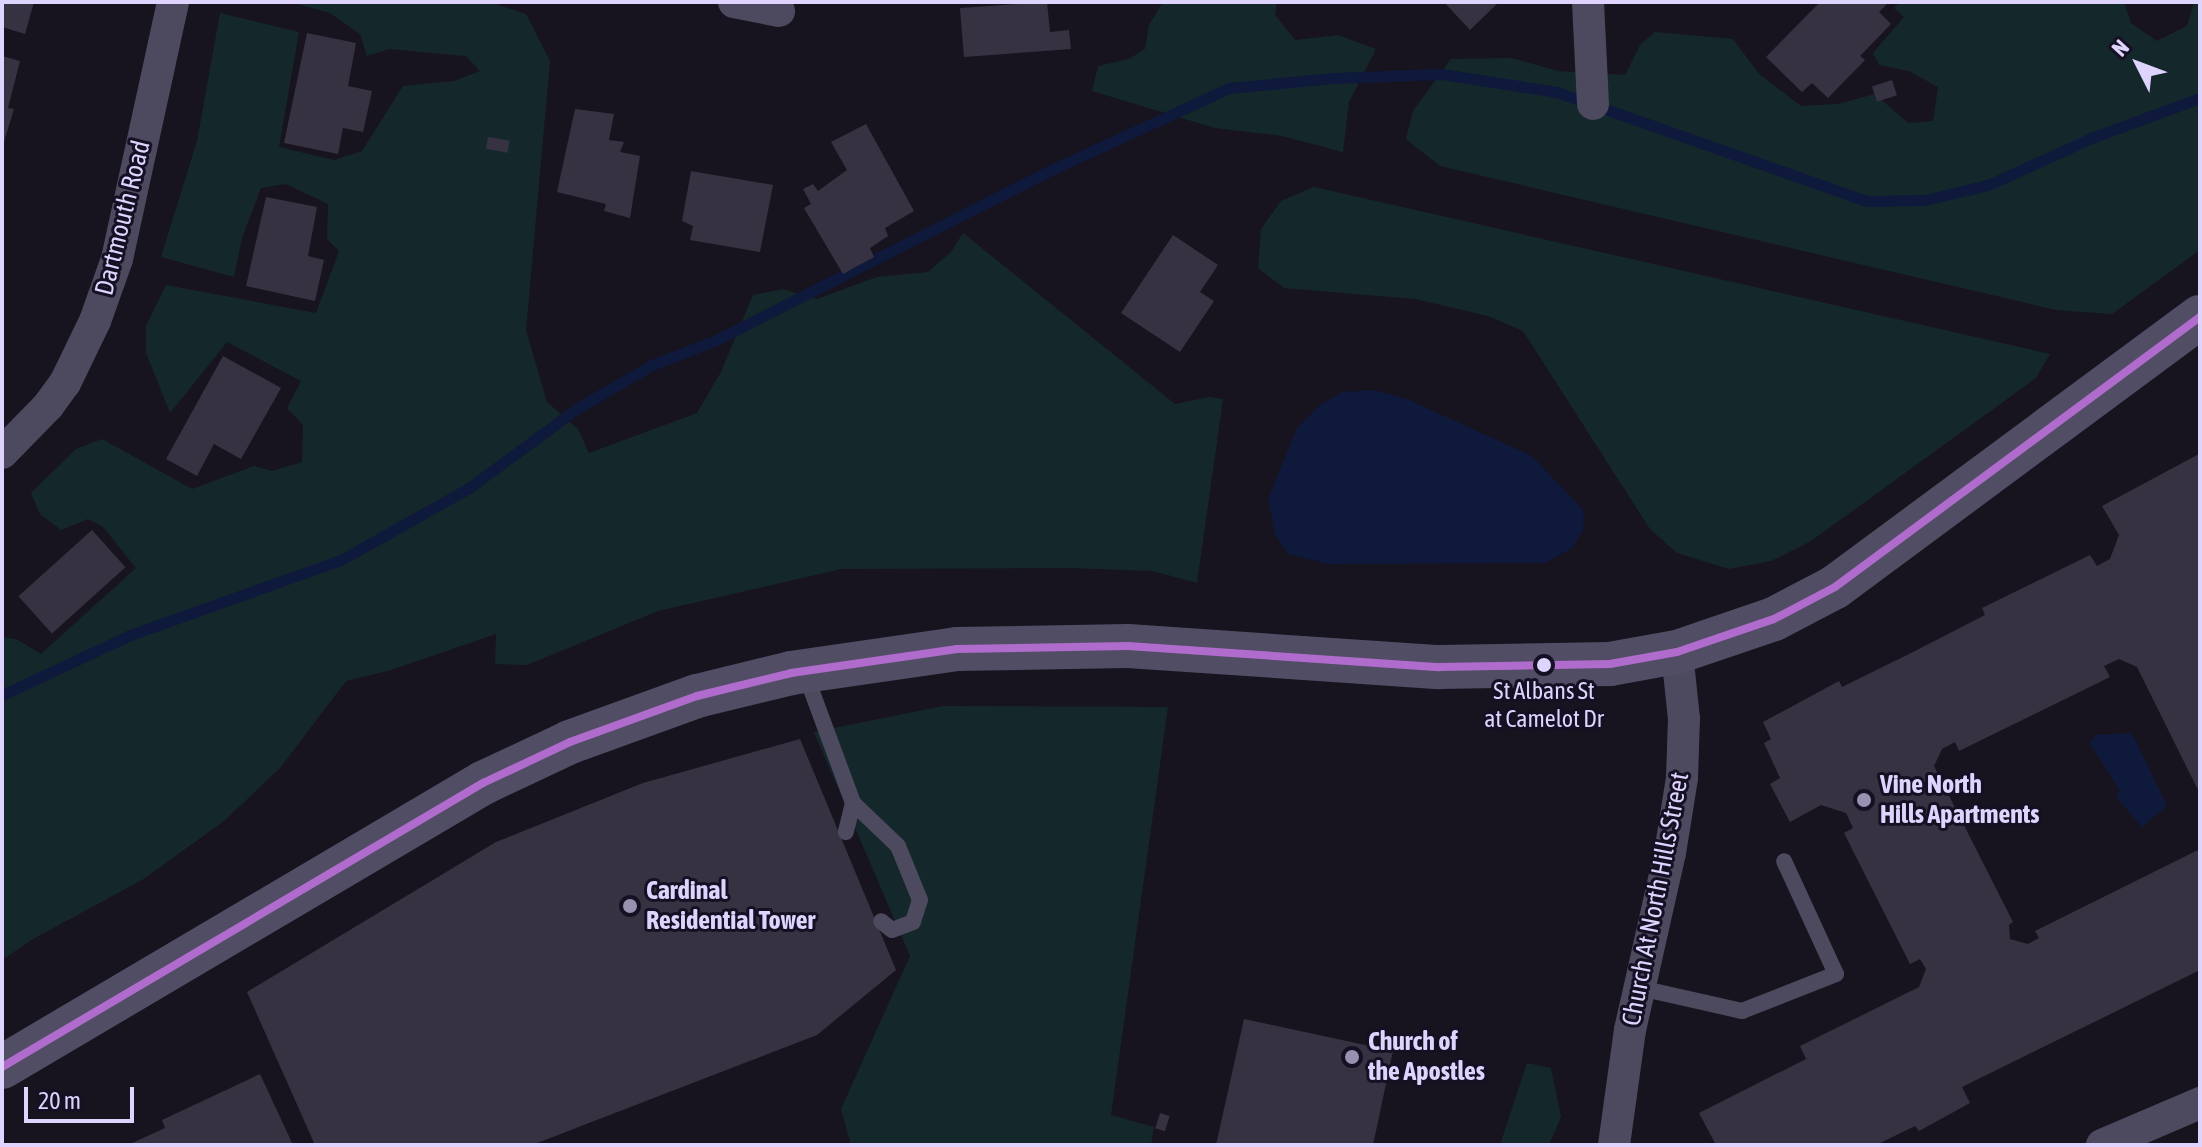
<!DOCTYPE html>
<html>
<head>
<meta charset="utf-8">
<style>
	body { margin:0 }
	#map { position:relative; width:2202px; height:1147px; overflow:hidden; background:#17141f; font-family:"Asap Condensed",sans-serif }
	div>[style] { position:absolute }
	.green>* { inset:0; background:#14282b }
	.water>* { inset:0; background:#0e193c }
	.stream>* { height:11px; margin:-5.5px; padding:0 5.5px; transform-origin:5.5px; border-radius:5.5px; background:#0e193c }
	.building>* { inset:0; background:#373241; transform-origin:0 0 }
	.lane>* { height:16px; margin:-8px; padding:0 8px; transform-origin:8px; border-radius:8px; background:#4d4a5f }
	.street>* { height:32px; margin:-16px; padding:0 16px; transform-origin:16px; border-radius:16px; background:#4d4a5f }
	.secondary>* { height:44px; margin:-22px; padding:0 22px; transform-origin:22px; border-radius:22px; background:#514d65 }
	.bus-1>* { height:8px; margin:-4px; padding:0 4px; transform-origin:4px; border-radius:4px; background:#b06ccc }
	.dots>* { width:22px; height:22px; translate:-50% -50%; box-sizing:border-box; border:4px solid #151023; border-radius:50% }
	span { translate:-50% -50%; white-space:nowrap; text-align:center; line-height:1.15; -webkit-text-stroke:6px #151023; paint-order:stroke }
	.bus-label { font-size:24px; color:#ded4fd }
	.street-label { font-size:26px; color:#ded4fd }
	.poi-label { font-size:26px; color:#ded4fd; font-weight:700 }
	.left { translate:0 -50%; text-align:left }
	.frame { position:absolute; inset:0; border:4px solid #ded4fd; pointer-events:none }
	.north { position:absolute; left:2098px; top:24px; width:80px; height:80px; -webkit-text-stroke:6px #151023; paint-order:stroke; rotate:312deg; font-size:22px; font-weight:700; line-height:32px; text-align:center; color:#ded4fd }
	.north::after { content:''; display:block; margin:auto; width:28px; height:36px; background:#ded4fd; clip-path:polygon(50% 0,100% 100%,50% 72%,0 100%) }
	.scale { position:absolute; left:24px; top:1087px; width:110px; height:36px; box-sizing:border-box; border:4px solid #ded4fd; border-top:0; padding-left:10px; font-size:24px; line-height:28px; white-space:nowrap; color:#ded4fd; -webkit-text-stroke:6px #151023; paint-order:stroke }
</style>
</head>
<body>
<div id="map">
	<div class="green">
		<i style="clip-path:polygon(290px 2px,490px 2px,526px 14px,550px 61px,526px 330px,547px 402px,578px 429px,589px 453px,697px 413px,721px 372px,753px 295px,782px 289px,817px 299px,877px 277px,928px 272px,951px 252px,963px 233px,1175px 404px,1209px 397px,1223px 399px,1197px 583px,1153px 571px,1069px 568px,841px 569px,658px 611px,527px 665px,495px 664px,496px 634px,391px 670px,346px 681px,280px 768px,224px 821px,142px 880px,33px 939px,2px 960px,2px 637px,16px 639px,41px 654px,136px 568px,103px 527px,88px 519px,61px 530px,40px 514px,31px 493px,76px 449px,102px 439px,192px 489px,254px 466px,272px 471px,302px 462px,303px 425px,287px 408px,301px 381px,227px 342px,170px 413px,146px 353px,146px 326px,166px 285px,316px 313px,339px 251px,327px 239px,328px 204px,286px 184px,261px 188px,242px 238px,234px 277px,161px 257px,197px 141px,220px 13px,299px 32px,279px 147px,334px 160px,362px 151px,403px 86px,454px 81px,480px 71px,466px 56px,389px 49px,367px 56px,360px 34px,330px 13px)"></i>
		<i style="clip-path:polygon(1163px 2px,1277px 2px,1275px 15px,1295px 40px,1338px 35px,1376px 49px,1349px 102px,1343px 152px,1282px 136px,1215px 128px,1092px 91px,1098px 66px,1129px 59px,1145px 49px,1149px 25px)"></i>
		<i style="clip-path:polygon(1900px 2px,2124px 2px,2131px 23px,2157px 41px,2187px 26px,2194px 2px,2200px 2px,2200px 250px,2112px 314px,2056px 310px,1440px 166px,1406px 139px,1413px 111px,1451px 59px,1512px 58px,1558px 71px,1625px 75px,1640px 45px,1655px 32px,1733px 39px,1759px 74px,1801px 106px,1838px 104px,1875px 94px,1908px 123px,1933px 121px,1938px 87px,1909px 71px,1879px 65px,1873px 53px,1904px 17px,1894px 8px)"></i>
		<i style="clip-path:polygon(1314px 187px,2050px 354px,2036px 378px,1811px 541px,1771px 561px,1729px 569px,1677px 553px,1650px 529px,1523px 331px,1488px 316px,1415px 299px,1284px 288px,1258px 268px,1261px 229px,1281px 201px)"></i>
		<i style="clip-path:polygon(943px 706px,1168px 707px,1111px 1115px,1154px 1127px,1151px 1145px,851px 1145px,841px 1109px,910px 956px,814px 732px)"></i>
		<i style="clip-path:polygon(1527px 1063px,1551px 1068px,1561px 1117px,1549px 1145px,1500px 1145px)"></i>
	</div>
	<div class="water">
		<i style="clip-path:polygon(1375px 390px,1409px 400px,1532px 456px,1584px 511px,1583px 530px,1573px 547px,1546px 563px,1329px 564px,1288px 554px,1275px 534px,1268px 499px,1297px 428px,1320px 405px,1342px 392px)"></i>
		<i style="clip-path:polygon(2132px 733px,2167px 806px,2142px 827px,2116px 797px,2120px 791px,2089px 742px,2097px 735px)"></i>
	</div>
	<div class="stream">
		<i style="left:2px;top:695px;width:141px;rotate:-25.1deg"></i>
		<i style="left:130px;top:635px;width:224px;rotate:-19.6deg"></i>
		<i style="left:341px;top:560px;width:147px;rotate:-29.4deg"></i>
		<i style="left:469px;top:488px;width:133px;rotate:-36.4deg"></i>
		<i style="left:576px;top:409px;width:88px;rotate:-30.1deg"></i>
		<i style="left:652px;top:365px;width:66px;rotate:-21.2deg"></i>
		<i style="left:714px;top:341px;width:378px;rotate:-26.9deg"></i>
		<i style="left:1051px;top:170px;width:196px;rotate:-24.7deg"></i>
		<i style="left:1229px;top:88px;width:103px;rotate:-5.5deg"></i>
		<i style="left:1332px;top:78px;width:110px;rotate:-2.1deg"></i>
		<i style="left:1442px;top:74px;width:116px;rotate:8.9deg"></i>
		<i style="left:1557px;top:92px;width:328px;rotate:19.4deg"></i>
		<i style="left:1866px;top:201px;width:59px;rotate:-1deg"></i>
		<i style="left:1925px;top:200px;width:65px;rotate:-13.4deg"></i>
		<i style="left:1988px;top:185px;width:116px;rotate:-24.4deg"></i>
		<i style="left:2094px;top:137px;width:113px;rotate:-20.2deg"></i>
	</div>
	<div class="building">
		<i style="clip-path:polygon(2px 2px,34px 2px,25px 34px,2px 27px)"></i>
		<i style="clip-path:polygon(1047px 2px,1050px 32px,1069px 30px,1071px 49px,964px 57px,960px 8px)"></i>
		<i style="clip-path:polygon(1444px 2px,1499px 2px,1470px 30px)"></i>
		<i style="clip-path:polygon(1820px 2px,1889px 2px,1879px 12px,1891px 24px,1860px 56px,1865px 60px,1828px 98px,1812px 83px,1802px 92px,1766px 57px)"></i>
		<i style="clip-path:polygon(307px 33px,356px 43px,348px 86px,372px 91px,363px 132px,343px 128px,338px 154px,284px 143px)"></i>
		<i style="clip-path:polygon(2px 56px,20px 61px,8px 108px,14px 109px,3px 145px)"></i>
		<i style="left:1892px;top:80px;width:16px;height:21px;rotate:72deg"></i>
		<i style="clip-path:polygon(575px 109px,614px 114px,609px 140px,624px 142px,620px 152px,640px 156px,630px 218px,604px 211px,606px 204px,557px 192px)"></i>
		<i style="clip-path:polygon(866px 124px,914px 211px,885px 228px,888px 236px,870px 248px,874px 257px,843px 274px,804px 208px,811px 204px,803px 189px,813px 184px,818px 191px,847px 170px,831px 142px)"></i>
		<i style="left:488px;top:137px;width:22px;height:12px;rotate:10deg"></i>
		<i style="clip-path:polygon(691px 171px,773px 185px,760px 252px,690px 240px,693px 226px,682px 221px)"></i>
		<i style="clip-path:polygon(266px 197px,317px 207px,308px 256px,324px 260px,315px 301px,246px 286px)"></i>
		<i style="clip-path:polygon(1173px 235px,1218px 265px,1200px 292px,1214px 301px,1180px 352px,1121px 313px)"></i>
		<i style="clip-path:polygon(223px 356px,281px 388px,241px 459px,214px 444px,197px 476px,166px 459px)"></i>
		<i style="clip-path:polygon(2199px 454px,2200px 794px,2137px 667px,2119px 659px,2104px 666px,2110px 677px,1959px 751px,1955px 742px,1942px 749px,1934px 766px,2013px 922px,2009px 925px,2010px 939px,2028px 944px,2039px 938px,2035px 931px,2200px 849px,2200px 970px,1962px 1087px,1970px 1103px,1919px 1131px,1915px 1126px,1876px 1145px,1716px 1145px,1699px 1113px,1806px 1059px,1800px 1046px,1919px 987px,1926px 969px,1920px 959px,1910px 964px,1844px 833px,1853px 828px,1846px 813px,1821px 805px,1790px 822px,1770px 784px,1780px 778px,1764px 743px,1771px 739px,1763px 722px,1839px 681px,1842px 687px,1915px 651px,1985px 615px,1982px 608px,2090px 555px,2097px 566px,2110px 559px,2119px 535px,2102px 506px)"></i>
		<i style="left:92px;top:530px;width:50px;height:99px;rotate:48deg"></i>
		<i style="clip-path:polygon(800px 739px,896px 970px,817px 1035px,532px 1145px,315px 1145px,247px 992px,496px 842px,643px 783px)"></i>
		<i style="clip-path:polygon(1244px 1019px,1393px 1051px,1373px 1145px,1216px 1145px)"></i>
		<i style="clip-path:polygon(260px 1074px,293px 1145px,128px 1145px,165px 1128px,162px 1120px)"></i>
		<i style="left:1160px;top:1113px;width:10px;height:16px;rotate:17deg"></i>
	</div>
	<div class="lane">
		<i style="left:805px;top:673px;width:139px;rotate:69.7deg"></i>
		<i style="left:853px;top:803px;width:30px;rotate:104deg"></i>
		<i style="left:853px;top:803px;width:62px;rotate:43.7deg"></i>
		<i style="left:898px;top:846px;width:58px;rotate:67.8deg"></i>
		<i style="left:920px;top:900px;width:23px;rotate:108deg"></i>
		<i style="left:913px;top:922px;width:22px;rotate:159deg"></i>
		<i style="left:892px;top:930px;width:14px;rotate:-141deg"></i>
		<i style="left:1640px;top:988px;width:105px;rotate:12.7deg"></i>
		<i style="left:1742px;top:1011px;width:101px;rotate:-21.5deg"></i>
		<i style="left:1836px;top:974px;width:124px;rotate:-114.7deg"></i>
	</div>
	<div class="street">
		<i style="left:734px;top:2px;width:46px;rotate:11.3deg"></i>
		<i style="left:1588px;top:2px;width:102px;rotate:87.2deg"></i>
		<i style="left:2px;top:453px;width:66px;rotate:-45.6deg"></i>
		<i style="left:48px;top:406px;width:29px;rotate:-54deg"></i>
		<i style="left:65px;top:383px;width:69px;rotate:-64.2deg"></i>
		<i style="left:95px;top:321px;width:66px;rotate:-70.5deg"></i>
		<i style="left:117px;top:259px;width:263px;rotate:-77.7deg"></i>
		<i style="left:1614px;top:1145px;width:116px;rotate:-82.1deg"></i>
		<i style="left:1630px;top:1030px;width:181px;rotate:-77.3deg"></i>
		<i style="left:1670px;top:853px;width:76px;rotate:-80.9deg"></i>
		<i style="left:1682px;top:778px;width:59px;rotate:-88.1deg"></i>
		<i style="left:1684px;top:719px;width:67px;rotate:-96deg"></i>
		<i style="left:2102px;top:1145px;width:107px;rotate:-23.2deg"></i>
	</div>
	<div class="secondary">
		<i style="left:2px;top:1067px;width:559px;rotate:-30.56deg"></i>
		<i style="left:483px;top:783px;width:96px;rotate:-25.2deg"></i>
		<i style="left:570px;top:742px;width:135px;rotate:-19.9deg"></i>
		<i style="left:697px;top:696px;width:97px;rotate:-13.7deg"></i>
		<i style="left:791px;top:673px;width:168px;rotate:-8.2deg"></i>
		<i style="left:957px;top:649px;width:171px;rotate:-1deg"></i>
		<i style="left:1128px;top:646px;width:312px;rotate:3.9deg"></i>
		<i style="left:1439px;top:667px;width:171px;rotate:-1deg"></i>
		<i style="left:1610px;top:664px;width:68px;rotate:-10.2deg"></i>
		<i style="left:1677px;top:652px;width:102px;rotate:-18.8deg"></i>
		<i style="left:1774px;top:619px;width:69px;rotate:-27.7deg"></i>
		<i style="left:1835px;top:587px;width:454px;rotate:-36.5deg"></i>
	</div>
	<div class="bus-1">
		<i style="left:2px;top:1067px;width:559px;rotate:-30.56deg"></i>
		<i style="left:483px;top:783px;width:96px;rotate:-25.2deg"></i>
		<i style="left:570px;top:742px;width:135px;rotate:-19.9deg"></i>
		<i style="left:697px;top:696px;width:97px;rotate:-13.7deg"></i>
		<i style="left:791px;top:673px;width:168px;rotate:-8.2deg"></i>
		<i style="left:957px;top:649px;width:171px;rotate:-1deg"></i>
		<i style="left:1128px;top:646px;width:312px;rotate:3.9deg"></i>
		<i style="left:1439px;top:667px;width:171px;rotate:-1deg"></i>
		<i style="left:1610px;top:664px;width:68px;rotate:-10.2deg"></i>
		<i style="left:1677px;top:652px;width:102px;rotate:-18.8deg"></i>
		<i style="left:1774px;top:619px;width:69px;rotate:-27.7deg"></i>
		<i style="left:1835px;top:587px;width:454px;rotate:-36.5deg"></i>
	</div>
	<div class="dots">
		<i style="left:1544px;top:665px;background:#ded4fd"></i>
		<i style="left:1864px;top:800px;background:#9891af"></i>
		<i style="left:630px;top:906px;background:#9891af"></i>
		<i style="left:1352px;top:1057px;background:#9891af"></i>
	</div>
	<div class="bus-label">
		<span style="left:1544px;top:705px">St Albans St<br>at Camelot Dr</span>
	</div>
	<div class="street-label">
		<span style="left:123px;top:218px;rotate:-76deg">Dartmouth Road</span>
		<span style="left:1656px;top:899px;rotate:-79deg">Church At North Hills Street</span>
	</div>
	<div class="poi-label">
		<span class="left" style="left:1880px;top:800px">Vine North<br>Hills Apartments</span>
		<span class="left" style="left:646px;top:906px">Cardinal<br>Residential Tower</span>
		<span class="left" style="left:1368px;top:1057px">Church of<br>the Apostles</span>
	</div>
	<div class="frame"></div>
	<div class="north">N</div>
	<div class="scale">20 m</div>
</div>
</body>
</html>
